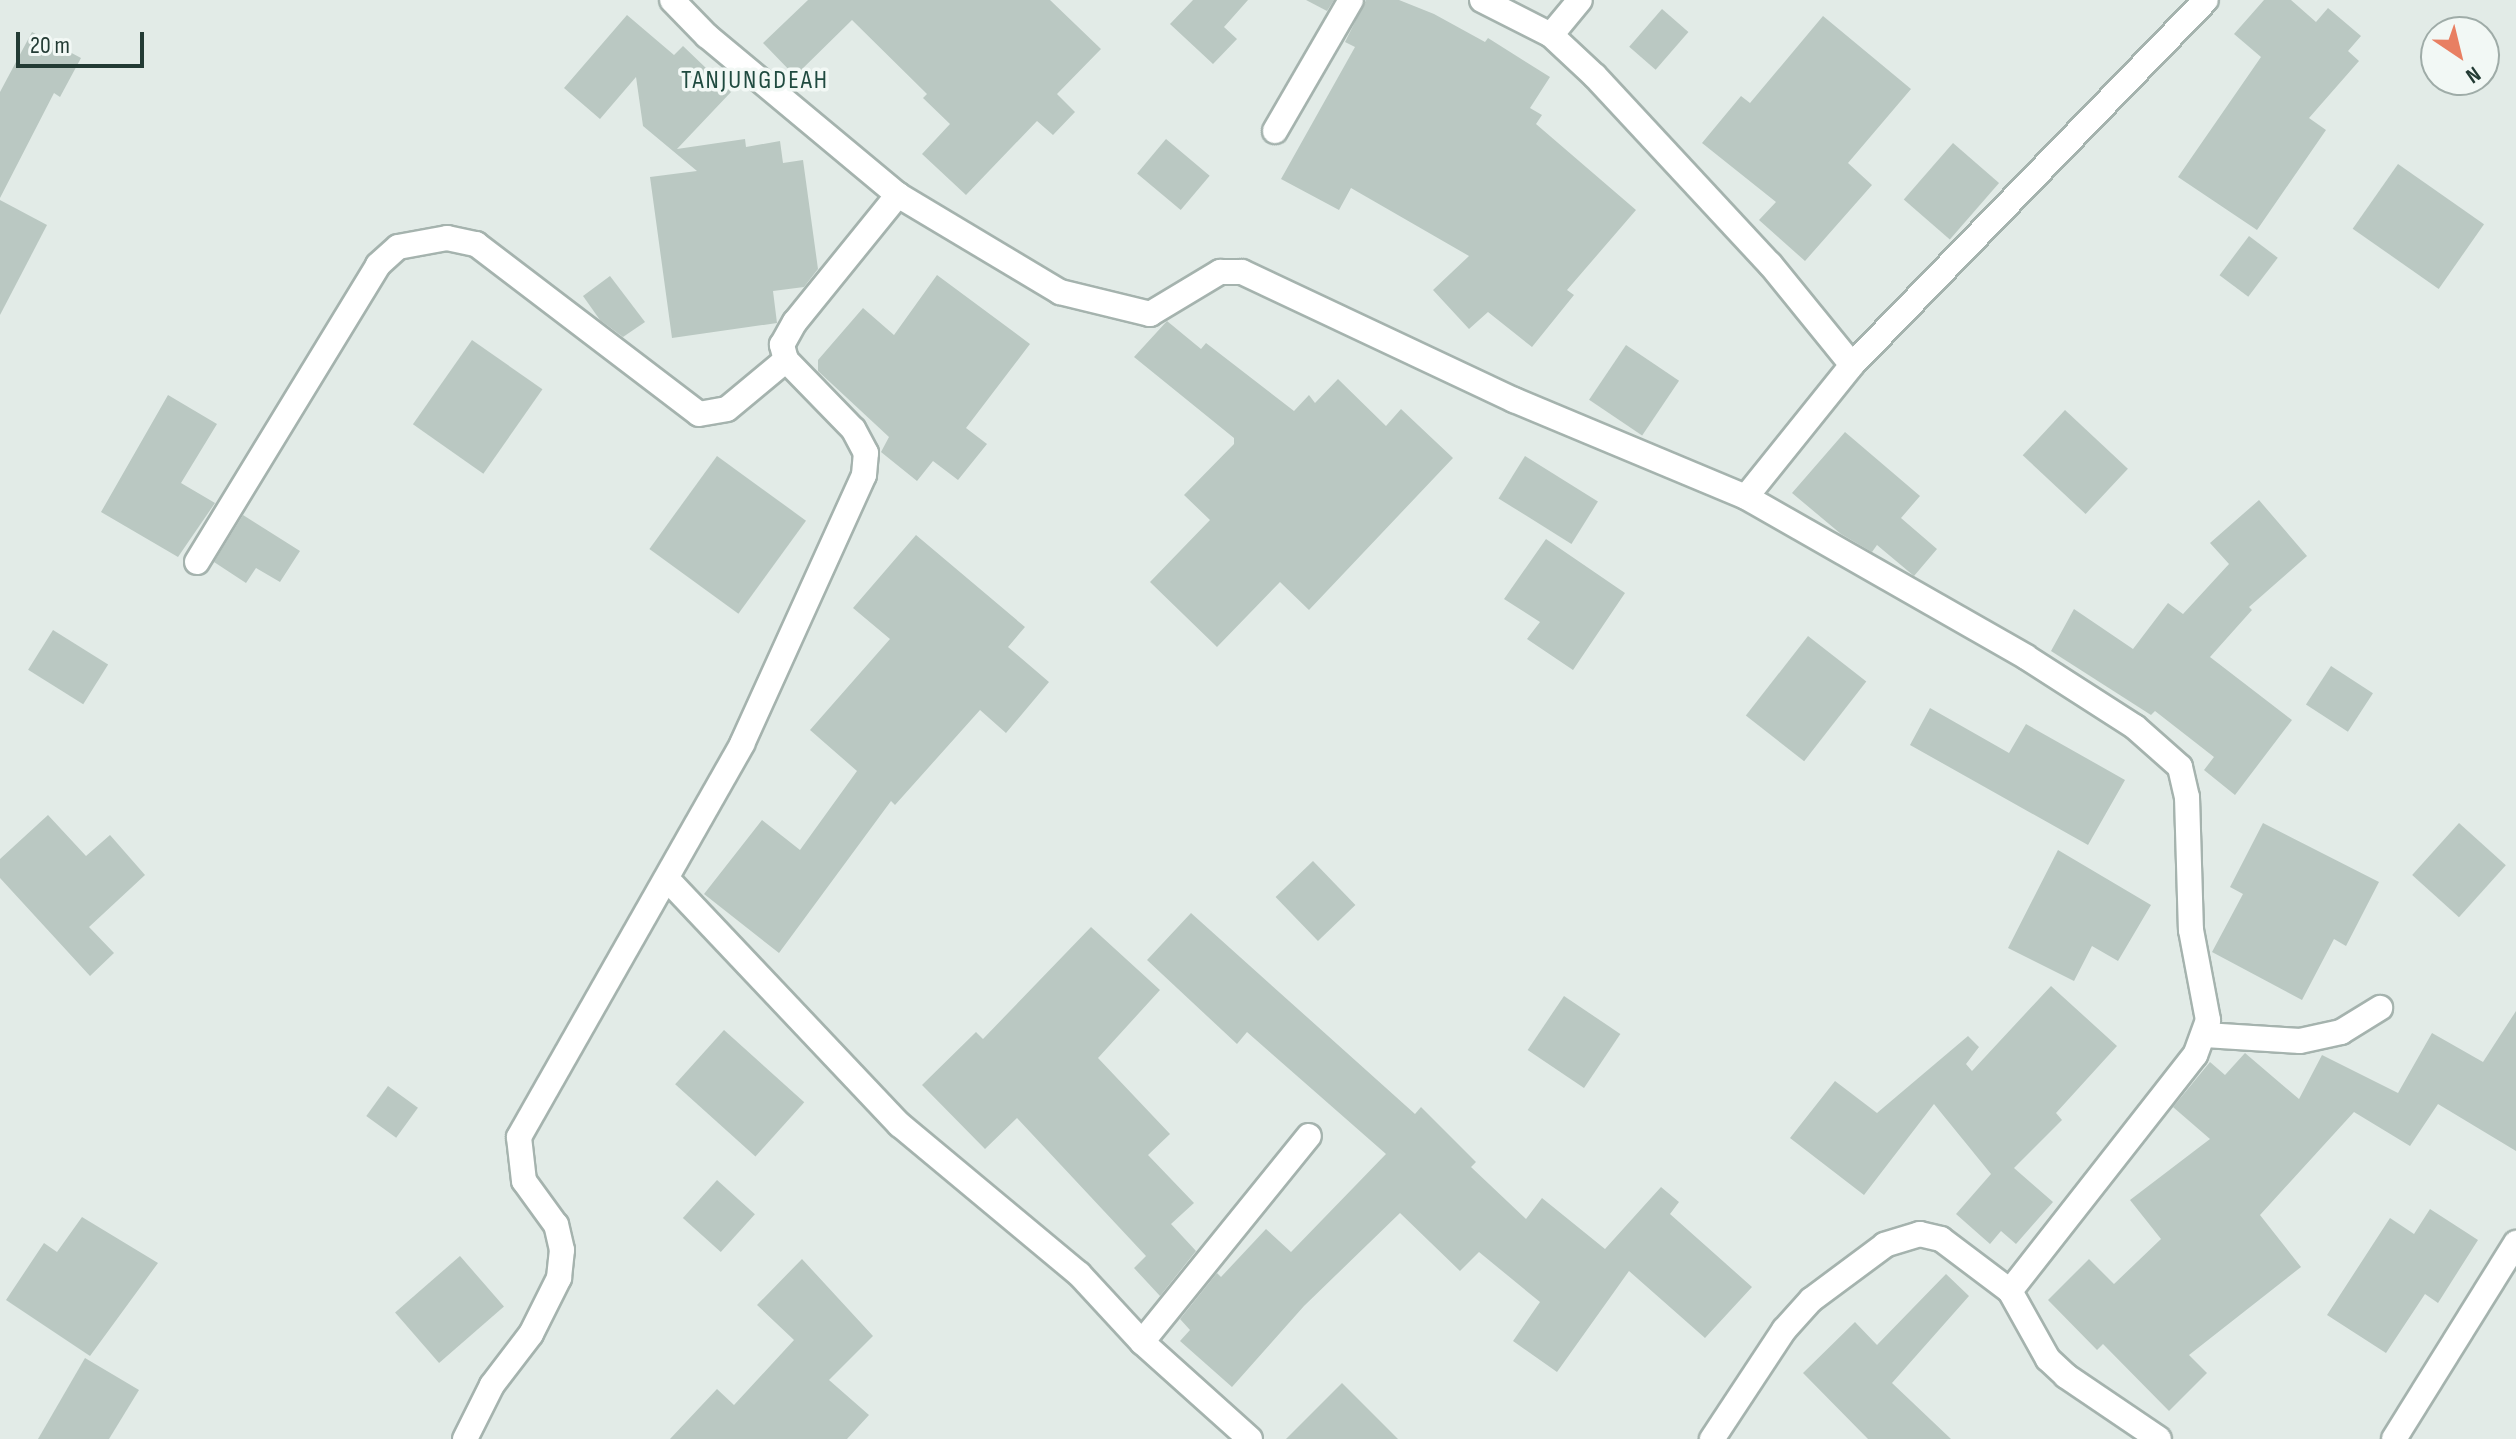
<!DOCTYPE html>
<html>
<head>
<meta charset="utf-8">
<style>
	body { margin:0 }
	#map { position:relative; width:2516px; height:1439px; overflow:hidden; background:#e2ebe7; font-family:"Sofia Sans Condensed",sans-serif }
	div>[style] { position:absolute }
	.building>* { inset:0; background:#bac8c2; transform-origin:0 0 }
	.roads { filter:drop-shadow(2px 0 #a5b3ae) drop-shadow(-2px 0 #a5b3ae) drop-shadow(0 2px #a5b3ae) drop-shadow(0 -2px #a5b3ae) }
	.lane>* { height:24px; margin:-12px; padding:0 12px; transform-origin:12px; border-radius:12px; background:#fff }
	.street>* { height:24px; margin:-12px; padding:0 12px; transform-origin:12px; border-radius:12px; background:#fff }
	span { translate:-50% -50%; white-space:nowrap; text-align:center; line-height:1.15; -webkit-text-stroke:7px #f2f8f5; paint-order:stroke }
	.quarter-label { font-size:26px; color:#204b40; letter-spacing:2px }
	.north { position:absolute; left:2420px; top:16px; width:80px; height:80px; box-sizing:border-box; background:#f2f8f5; border:2px solid #9faca8; border-radius:50%; rotate:145deg; font-size:22px; font-weight:700; line-height:32px; text-align:center; color:#233b34 }
	.north::after { content:''; display:block; margin:auto; width:28px; height:36px; background:#e87f62; clip-path:polygon(50% 0,100% 100%,50% 72%,0 100%) }
	.scale { position:absolute; left:16px; top:32px; width:128px; height:36px; box-sizing:border-box; border:4px solid #233b34; border-top:0; padding-left:10px; font-size:24px; line-height:28px; white-space:nowrap; color:#233b34; -webkit-text-stroke:6px #f2f8f5; paint-order:stroke }
</style>
</head>
<body>
<div id="map">
	<div class="building">
		<i style="clip-path:polygon(808px 0,1050px 0,1101px 49px,1057px 94px,1075px 112px,1053px 135px,1037px 121px,966px 195px,922px 154px,950px 124px,923px 98px,927px 94px,852px 20px,795px 76px,763px 43px)"></i>
		<i style="clip-path:polygon(1193px 0,1248px 0,1224px 27px,1237px 39px,1213px 64px,1170px 24px)"></i>
		<i style="clip-path:polygon(1306px 0,1334px 0,1327px 11px)"></i>
		<i style="clip-path:polygon(1366px 0,1399px 0,1434px 14px,1485px 42px,1488px 38px,1550px 77px,1530px 108px,1542px 115px,1536px 124px,1636px 210px,1567px 290px,1574px 295px,1532px 347px,1488px 312px,1469px 329px,1433px 290px,1469px 256px,1351px 188px,1339px 210px,1281px 179px,1355px 47px,1345px 42px)"></i>
		<i style="clip-path:polygon(2264px 0,2291px 0,2316px 22px,2328px 8px,2361px 36px,2348px 51px,2359px 61px,2309px 118px,2326px 130px,2257px 230px,2178px 177px,2261px 57px,2234px 34px)"></i>
		<i style="left:1662px;top:9px;width:35px;height:50px;rotate:41deg"></i>
		<i style="clip-path:polygon(627px 15px,674px 55px,683px 46px,731px 92px,677px 149px,745px 139px,746px 147px,780px 141px,783px 163px,803px 160px,818px 269px,804px 287px,773px 291px,777px 323px,672px 338px,650px 177px,697px 171px,643px 126px,636px 77px,600px 119px,564px 88px)"></i>
		<i style="clip-path:polygon(1823px 16px,1911px 89px,1848px 163px,1872px 185px,1805px 261px,1759px 220px,1776px 202px,1702px 143px,1741px 96px,1750px 103px)"></i>
		<i style="clip-path:polygon(32px 32px,81px 58px,60px 97px,54px 93px,0 198px,0 92px)"></i>
		<i style="left:1166px;top:139px;width:57px;height:45px;rotate:40deg"></i>
		<i style="left:1953px;top:143px;width:61px;height:75px;rotate:41deg"></i>
		<i style="left:2398px;top:164px;width:105px;height:79px;rotate:35deg"></i>
		<i style="clip-path:polygon(0 200px,47px 225px,0 315px)"></i>
		<i style="left:2249px;top:236px;width:36px;height:49px;rotate:37deg"></i>
		<i style="clip-path:polygon(937px 275px,1030px 344px,966px 428px,987px 444px,958px 480px,933px 461px,917px 481px,881px 452px,889px 437px,818px 371px,818px 360px,863px 308px,894px 335px)"></i>
		<i style="clip-path:polygon(610px 276px,645px 322px,623px 337px,600px 320px,583px 296px)"></i>
		<i style="clip-path:polygon(1167px 321px,1201px 349px,1206px 343px,1294px 411px,1309px 395px,1315px 403px,1338px 379px,1386px 426px,1401px 409px,1453px 458px,1309px 610px,1280px 582px,1217px 647px,1150px 582px,1210px 520px,1184px 495px,1234px 444px,1234px 438px,1134px 357px)"></i>
		<i style="left:472px;top:340px;width:86px;height:103px;rotate:35deg"></i>
		<i style="left:1626px;top:345px;width:64px;height:66px;rotate:34deg"></i>
		<i style="clip-path:polygon(168px 395px,217px 424px,181px 483px,215px 503px,178px 557px,101px 512px)"></i>
		<i style="left:2065px;top:410px;width:86px;height:62px;rotate:43deg"></i>
		<i style="clip-path:polygon(1845px 432px,1920px 496px,1901px 518px,1937px 549px,1914px 576px,1877px 545px,1872px 552px,1841px 534px,1792px 493px)"></i>
		<i style="left:717px;top:456px;width:110px;height:115px;rotate:36deg"></i>
		<i style="left:1525px;top:456px;width:86px;height:50px;rotate:32deg"></i>
		<i style="clip-path:polygon(2259px 500px,2307px 556px,2249px 607px,2252px 610px,2210px 657px,2292px 720px,2235px 795px,2204px 770px,2214px 757px,2155px 711px,2151px 715px,2051px 651px,2074px 609px,2133px 649px,2168px 603px,2183px 614px,2229px 564px,2210px 543px)"></i>
		<i style="clip-path:polygon(243px 515px,300px 551px,280px 582px,256px 568px,246px 583px,214px 562px)"></i>
		<i style="clip-path:polygon(916px 535px,1025px 627px,1008px 647px,1049px 682px,1006px 733px,980px 710px,895px 805px,891px 801px,779px 953px,704px 894px,762px 820px,800px 850px,857px 771px,810px 730px,890px 639px,853px 608px)"></i>
		<i style="clip-path:polygon(1546px 539px,1625px 593px,1573px 670px,1527px 639px,1540px 622px,1504px 599px)"></i>
		<i style="left:53px;top:630px;width:65px;height:47px;rotate:32deg"></i>
		<i style="left:1808px;top:636px;width:74px;height:101px;rotate:38deg"></i>
		<i style="left:2331px;top:666px;width:50px;height:46px;rotate:33deg"></i>
		<i style="clip-path:polygon(1930px 708px,2009px 753px,2026px 724px,2125px 780px,2088px 845px,1910px 745px)"></i>
		<i style="clip-path:polygon(48px 815px,86px 856px,110px 835px,145px 875px,89px 927px,114px 953px,90px 976px,0 878px,0 859px)"></i>
		<i style="clip-path:polygon(2263px 823px,2379px 882px,2346px 946px,2334px 939px,2302px 1000px,2212px 952px,2243px 894px,2230px 887px)"></i>
		<i style="left:2459px;top:823px;width:63px;height:70px;rotate:42deg"></i>
		<i style="clip-path:polygon(2058px 850px,2151px 905px,2118px 961px,2092px 946px,2074px 981px,2008px 948px)"></i>
		<i style="left:1313px;top:861px;width:61px;height:52px;rotate:46deg"></i>
		<i style="clip-path:polygon(1191px 913px,1415px 1114px,1421px 1107px,1476px 1162px,1471px 1167px,1526px 1219px,1542px 1198px,1605px 1249px,1661px 1187px,1679px 1202px,1670px 1214px,1752px 1287px,1705px 1338px,1629px 1271px,1557px 1372px,1513px 1341px,1540px 1302px,1479px 1252px,1460px 1271px,1400px 1213px,1304px 1306px,1232px 1387px,1180px 1341px,1190px 1330px,1180px 1319px,1217px 1273px,1221px 1277px,1266px 1229px,1291px 1252px,1386px 1154px,1247px 1032px,1237px 1044px,1147px 960px)"></i>
		<i style="clip-path:polygon(1091px 927px,1160px 990px,1098px 1058px,1170px 1134px,1148px 1155px,1194px 1203px,1171px 1224px,1196px 1251px,1160px 1296px,1134px 1268px,1146px 1256px,1017px 1118px,985px 1149px,922px 1085px,976px 1032px,983px 1039px)"></i>
		<i style="clip-path:polygon(2051px 986px,2117px 1046px,2056px 1113px,2062px 1120px,2014px 1168px,2053px 1202px,2016px 1244px,2001px 1231px,1990px 1244px,1956px 1214px,1991px 1174px,1934px 1104px,1864px 1195px,1790px 1138px,1835px 1081px,1877px 1113px,1968px 1036px,1979px 1047px,1966px 1064px,1972px 1071px)"></i>
		<i style="left:1564px;top:996px;width:68px;height:65px;rotate:34deg"></i>
		<i style="clip-path:polygon(2516px 1011px,2516px 1151px,2438px 1104px,2410px 1146px,2354px 1112px,2260px 1215px,2301px 1267px,2189px 1355px,2207px 1373px,2169px 1411px,2103px 1344px,2097px 1350px,2048px 1300px,2089px 1259px,2114px 1284px,2161px 1239px,2130px 1200px,2210px 1139px,2173px 1107px,2210px 1062px,2225px 1075px,2245px 1053px,2299px 1099px,2322px 1055px,2398px 1093px,2432px 1033px,2483px 1062px)"></i>
		<i style="left:724px;top:1030px;width:108px;height:73px;rotate:42deg"></i>
		<i style="left:388px;top:1086px;width:37px;height:37px;rotate:36deg"></i>
		<i style="left:717px;top:1180px;width:51px;height:51px;rotate:42deg"></i>
		<i style="clip-path:polygon(2430px 1209px,2478px 1240px,2438px 1303px,2425px 1294px,2386px 1353px,2327px 1315px,2390px 1218px,2414px 1234px)"></i>
		<i style="clip-path:polygon(82px 1217px,158px 1263px,90px 1356px,6px 1300px,44px 1243px,57px 1252px)"></i>
		<i style="left:460px;top:1256px;width:67px;height:86px;rotate:49deg"></i>
		<i style="clip-path:polygon(802px 1259px,873px 1336px,829px 1380px,869px 1415px,847px 1439px,670px 1439px,717px 1389px,734px 1405px,794px 1340px,757px 1305px)"></i>
		<i style="clip-path:polygon(1946px 1274px,1969px 1296px,1892px 1383px,1951px 1439px,1868px 1439px,1803px 1373px,1855px 1322px,1877px 1345px)"></i>
		<i style="clip-path:polygon(85px 1358px,139px 1390px,109px 1439px,38px 1439px)"></i>
		<i style="clip-path:polygon(1342px 1383px,1398px 1439px,1286px 1439px)"></i>
	</div>
	<div class="roads">
		<div class="lane">
			<i style="left:2205px;top:1035px;width:95px;rotate:3.6deg"></i>
			<i style="left:2300px;top:1041px;width:42px;rotate:-12.4deg"></i>
			<i style="left:2341px;top:1032px;width:46px;rotate:-31.6deg"></i>
		</div>
		<div class="street">
			<i style="left:1482px;top:0;width:77px;rotate:26.9deg"></i>
			<i style="left:1551px;top:35px;width:60px;rotate:43deg"></i>
			<i style="left:1595px;top:76px;width:257px;rotate:47.1deg"></i>
			<i style="left:1770px;top:264px;width:130px;rotate:50.9deg"></i>
			<i style="left:1852px;top:365px;width:169px;rotate:128.8deg"></i>
			<i style="left:1551px;top:35px;width:45px;rotate:-50.4deg"></i>
			<i style="left:1275px;top:131px;width:151px;rotate:-59.9deg"></i>
			<i style="left:898px;top:195px;width:189px;rotate:30.9deg"></i>
			<i style="left:1060px;top:292px;width:93px;rotate:13.7deg"></i>
			<i style="left:1150px;top:314px;width:82px;rotate:-31deg"></i>
			<i style="left:1220px;top:272px;width:22px"></i>
			<i style="left:1242px;top:272px;width:301px;rotate:25.2deg"></i>
			<i style="left:1514px;top:400px;width:251px;rotate:22.7deg"></i>
			<i style="left:1746px;top:497px;width:322px;rotate:29.7deg"></i>
			<i style="left:2026px;top:657px;width:130px;rotate:32.7deg"></i>
			<i style="left:2135px;top:727px;width:60px;rotate:41.6deg"></i>
			<i style="left:2180px;top:767px;width:31px;rotate:77deg"></i>
			<i style="left:2187px;top:797px;width:133px;rotate:88.3deg"></i>
			<i style="left:2191px;top:930px;width:92px;rotate:79.3deg"></i>
			<i style="left:2208px;top:1020px;width:37px;rotate:110deg"></i>
			<i style="left:2195px;top:1055px;width:300px;rotate:128.1deg"></i>
			<i style="left:2010px;top:1291px;width:86px;rotate:-143deg"></i>
			<i style="left:1941px;top:1239px;width:22px;rotate:-167deg"></i>
			<i style="left:1920px;top:1234px;width:37px;rotate:163deg"></i>
			<i style="left:1885px;top:1245px;width:92px;rotate:143.4deg"></i>
			<i style="left:1811px;top:1300px;width:40px;rotate:132deg"></i>
			<i style="left:1784px;top:1330px;width:131px;rotate:123.4deg"></i>
			<i style="left:1852px;top:365px;width:508px;rotate:-45.88deg"></i>
			<i style="left:197px;top:562px;width:348px;rotate:-58.6deg"></i>
			<i style="left:378px;top:265px;width:27px;rotate:-42deg"></i>
			<i style="left:398px;top:247px;width:50px;rotate:-10.4deg"></i>
			<i style="left:447px;top:238px;width:30px;rotate:12deg"></i>
			<i style="left:476px;top:244px;width:280px;rotate:37.3deg"></i>
			<i style="left:699px;top:414px;width:28px;rotate:-10deg"></i>
			<i style="left:727px;top:409px;width:77px;rotate:-39.7deg"></i>
			<i style="left:668px;top:880px;width:337px;rotate:46.6deg"></i>
			<i style="left:900px;top:1125px;width:233px;rotate:39.8deg"></i>
			<i style="left:1079px;top:1274px;width:93px;rotate:47.2deg"></i>
			<i style="left:1142px;top:1342px;width:145px;rotate:41.9deg"></i>
			<i style="left:2010px;top:1291px;width:78px;rotate:60.8deg"></i>
			<i style="left:2048px;top:1359px;width:25px;rotate:43deg"></i>
			<i style="left:2066px;top:1376px;width:112px;rotate:34.1deg"></i>
			<i style="left:1142px;top:1342px;width:265px;rotate:-51deg"></i>
			<i style="left:465px;top:1439px;width:60px;rotate:-63.4deg"></i>
			<i style="left:492px;top:1385px;width:64px;rotate:-52.6deg"></i>
			<i style="left:531px;top:1334px;width:63px;rotate:-63.4deg"></i>
			<i style="left:559px;top:1278px;width:28px;rotate:-84deg"></i>
			<i style="left:562px;top:1250px;width:26px;rotate:-103deg"></i>
			<i style="left:556px;top:1225px;width:54px;rotate:-126deg"></i>
			<i style="left:524px;top:1181px;width:44px;rotate:-96.5deg"></i>
			<i style="left:519px;top:1137px;width:452px;rotate:-60.4deg"></i>
			<i style="left:742px;top:744px;width:295px;rotate:-65.6deg"></i>
			<i style="left:864px;top:475px;width:22px;rotate:-85deg"></i>
			<i style="left:866px;top:453px;width:27px;rotate:-118deg"></i>
			<i style="left:853px;top:429px;width:96px;rotate:-134.2deg"></i>
			<i style="left:786px;top:360px;width:16px;rotate:-105deg"></i>
			<i style="left:782px;top:345px;width:26px;rotate:-61deg"></i>
			<i style="left:795px;top:322px;width:164px;rotate:-51deg"></i>
			<i style="left:898px;top:195px;width:249px;rotate:-140.2deg"></i>
			<i style="left:707px;top:36px;width:50px;rotate:-134.2deg"></i>
			<i style="left:2394px;top:1439px;width:231px;rotate:-58.1deg"></i>
		</div>
	</div>
	<div class="quarter-label">
		<span style="left:755px;top:81px">TANJUNGDEAH</span>
	</div>
	<div class="north">N</div>
	<div class="scale">20 m</div>
</div>
</body>
</html>
